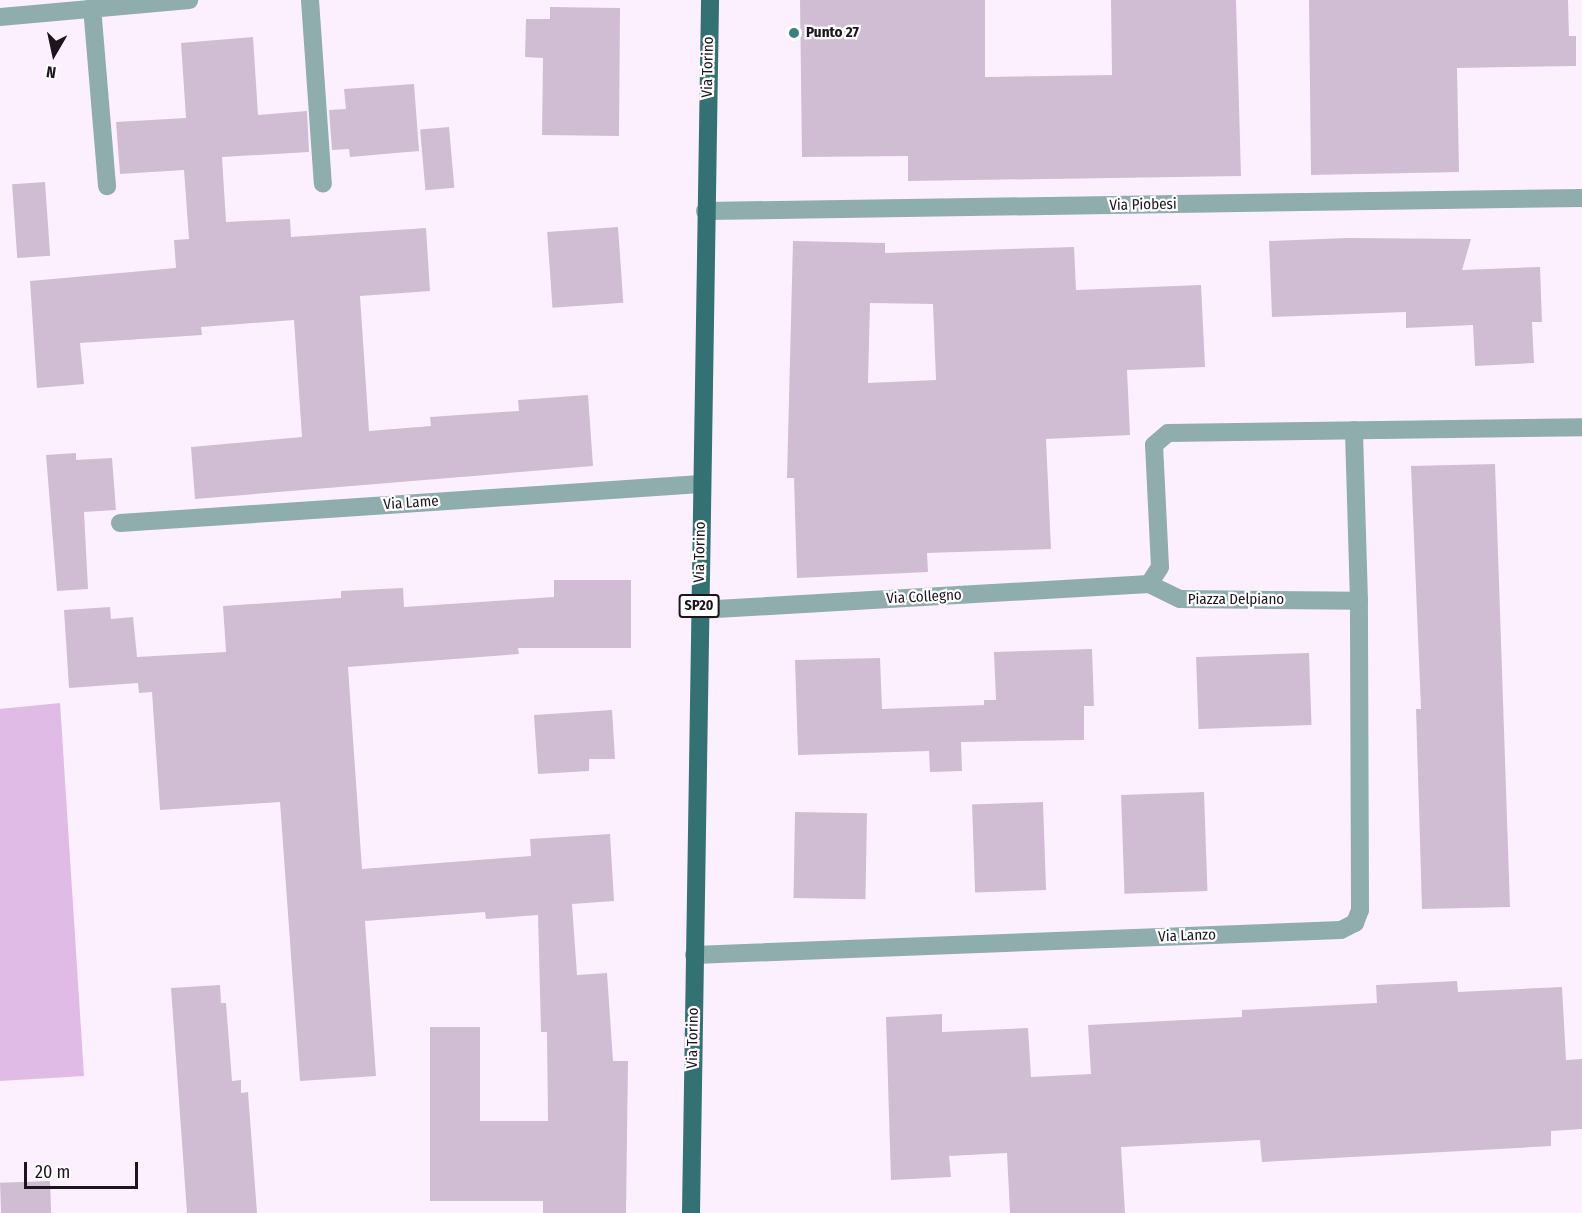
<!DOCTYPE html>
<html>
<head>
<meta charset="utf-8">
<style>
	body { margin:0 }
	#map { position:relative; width:1582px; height:1213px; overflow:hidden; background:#fcf0fe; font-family:"Fira Sans Condensed",sans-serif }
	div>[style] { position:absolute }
	.green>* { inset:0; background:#dfbbe5 }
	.building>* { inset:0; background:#d0bdd3; transform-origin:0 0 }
	.minor>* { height:18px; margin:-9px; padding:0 9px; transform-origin:9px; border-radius:9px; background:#8fadad }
	.primary>* { height:18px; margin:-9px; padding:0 9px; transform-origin:9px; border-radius:9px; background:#347172 }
	.dots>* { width:16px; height:16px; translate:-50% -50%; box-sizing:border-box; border:3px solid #fff; border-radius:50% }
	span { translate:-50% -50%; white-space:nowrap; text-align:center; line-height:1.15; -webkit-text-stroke:4.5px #fff; paint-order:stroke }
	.shield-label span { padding:2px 4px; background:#fff; border:2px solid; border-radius:4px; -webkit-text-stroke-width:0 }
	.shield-label { font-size:14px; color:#1c151d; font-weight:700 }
	.poi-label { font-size:15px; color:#1c151d; font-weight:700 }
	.left { translate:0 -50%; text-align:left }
	.street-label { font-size:15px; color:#1c151d }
	.north { position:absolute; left:24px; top:24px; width:60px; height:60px; -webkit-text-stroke:4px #fff; paint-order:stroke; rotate:189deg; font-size:16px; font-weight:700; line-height:24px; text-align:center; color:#1c151d }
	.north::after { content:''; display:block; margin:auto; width:21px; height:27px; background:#1c151d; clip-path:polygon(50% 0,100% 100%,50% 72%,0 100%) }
	.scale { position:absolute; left:24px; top:1162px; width:114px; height:27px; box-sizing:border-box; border:3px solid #1c151d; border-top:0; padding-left:8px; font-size:18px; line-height:21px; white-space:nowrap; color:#1c151d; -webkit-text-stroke:4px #fff; paint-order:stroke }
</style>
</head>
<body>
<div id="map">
	<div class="green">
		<i style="clip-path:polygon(60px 703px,84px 1076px,0 1081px,0 709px)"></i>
	</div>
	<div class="building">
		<i style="clip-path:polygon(800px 0,985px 0,985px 77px,1112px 75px,1111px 0,1236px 0,1241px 176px,908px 181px,908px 156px,802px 157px)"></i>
		<i style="clip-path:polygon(1309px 0,1568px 0,1569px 36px,1576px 36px,1576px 66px,1457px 68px,1459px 172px,1311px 175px)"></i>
		<i style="clip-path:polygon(550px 7px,620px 8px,619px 136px,542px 135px,543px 58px,525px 57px,526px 19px,550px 19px)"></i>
		<i style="clip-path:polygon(253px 37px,258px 115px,307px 111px,309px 152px,222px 157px,226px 222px,290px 219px,291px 237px,426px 228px,430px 291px,360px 296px,369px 431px,431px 426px,430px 417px,519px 411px,518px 400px,588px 395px,593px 466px,195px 499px,191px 447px,302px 437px,294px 320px,201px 327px,202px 335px,80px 343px,84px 384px,37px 388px,30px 281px,176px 268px,174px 240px,189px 239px,184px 170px,120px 174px,116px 122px,186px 118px,181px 43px)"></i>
		<i style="clip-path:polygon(414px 84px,419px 151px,350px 157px,349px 149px,332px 150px,329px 110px,346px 109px,344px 89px)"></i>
		<i style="left:449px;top:127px;width:61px;height:29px;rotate:85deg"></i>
		<i style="left:45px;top:182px;width:74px;height:33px;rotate:86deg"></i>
		<i style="left:618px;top:227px;width:76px;height:71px;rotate:86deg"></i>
		<i style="clip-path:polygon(1348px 238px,1471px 239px,1462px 270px,1540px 267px,1542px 322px,1532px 322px,1534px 363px,1475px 366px,1473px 325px,1406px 328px,1406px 312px,1272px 317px,1269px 241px)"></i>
		<i style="clip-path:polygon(evenodd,793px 241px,885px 243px,885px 253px,1074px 247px,1076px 290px,1201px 285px,1205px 367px,1127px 370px,1130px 435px,1046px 439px,1051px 549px,927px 553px,928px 572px,797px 578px,794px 478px,787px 478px,793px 241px,870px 303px,933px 304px,936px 380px,868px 383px,870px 303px)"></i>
		<i style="clip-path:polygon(76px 453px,76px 460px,112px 458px,116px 510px,84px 512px,88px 589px,57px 591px,46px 455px)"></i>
		<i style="clip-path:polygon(1495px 464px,1510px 907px,1422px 909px,1416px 709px,1421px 709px,1411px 466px)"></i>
		<i style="clip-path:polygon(554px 580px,631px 580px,631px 648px,518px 648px,519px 654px,348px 667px,362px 869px,531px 856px,530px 839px,610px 834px,614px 901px,572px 904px,577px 975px,607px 973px,613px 1061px,628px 1061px,626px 1213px,543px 1213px,543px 1201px,430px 1201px,430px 1027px,480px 1027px,480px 1121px,548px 1121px,547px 1032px,541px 1032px,538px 915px,486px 919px,485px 912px,365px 921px,376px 1076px,300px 1081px,280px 802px,160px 810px,152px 692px,139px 693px,138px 683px,69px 688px,64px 610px,110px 607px,111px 619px,133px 617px,137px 657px,226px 652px,223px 606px,341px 598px,341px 591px,403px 588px,404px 607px,554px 597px)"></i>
		<i style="clip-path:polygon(1092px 649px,1094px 706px,1084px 706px,1084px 740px,961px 742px,962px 771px,930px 772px,929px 751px,798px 755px,795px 660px,880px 658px,882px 709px,984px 705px,984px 700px,996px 700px,994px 652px)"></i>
		<i style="left:1309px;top:653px;width:72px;height:113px;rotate:88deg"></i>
		<i style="clip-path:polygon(612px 710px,615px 759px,589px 759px,589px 771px,538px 774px,534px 715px)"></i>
		<i style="left:1204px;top:792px;width:99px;height:83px;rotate:88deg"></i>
		<i style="left:1043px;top:802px;width:88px;height:71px;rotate:88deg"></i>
		<i style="left:795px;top:812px;width:72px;height:86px;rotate:1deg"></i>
		<i style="clip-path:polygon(1457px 981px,1458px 992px,1562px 987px,1566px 1060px,1582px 1059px,1582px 1129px,1551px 1131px,1551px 1146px,1262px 1162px,1260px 1140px,1121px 1147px,1125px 1213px,1010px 1213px,1007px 1153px,949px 1156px,951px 1177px,891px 1180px,886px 1017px,942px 1014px,942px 1032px,1028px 1028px,1031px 1077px,1091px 1074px,1088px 1025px,1242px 1017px,1242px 1010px,1377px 1003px,1376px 985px)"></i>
		<i style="clip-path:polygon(220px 985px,221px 1003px,226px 1003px,232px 1081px,241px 1080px,241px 1093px,248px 1092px,257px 1213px,187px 1213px,171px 988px)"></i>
		<i style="left:50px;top:1181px;width:32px;height:50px;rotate:88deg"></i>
	</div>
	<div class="minor">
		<i style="left:310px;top:0;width:184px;rotate:86deg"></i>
		<i style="left:92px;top:7px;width:180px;rotate:85.2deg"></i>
		<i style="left:0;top:17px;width:190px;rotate:-5.1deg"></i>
		<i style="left:705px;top:211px;width:877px;rotate:-0.85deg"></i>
		<i style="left:120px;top:523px;width:582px;rotate:-3.84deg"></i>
		<i style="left:1149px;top:584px;width:20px;rotate:-57deg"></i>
		<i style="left:1160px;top:567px;width:122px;rotate:-92.8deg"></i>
		<i style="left:1154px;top:445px;width:18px;rotate:-41deg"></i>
		<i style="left:1168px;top:433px;width:414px;rotate:-0.8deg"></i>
		<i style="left:699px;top:610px;width:451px;rotate:-3.3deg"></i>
		<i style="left:1149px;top:584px;width:34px;rotate:26deg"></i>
		<i style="left:1180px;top:599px;width:179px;rotate:0.6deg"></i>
		<i style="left:1359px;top:601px;width:171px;rotate:-91.7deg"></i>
		<i style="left:694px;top:955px;width:647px;rotate:-2.21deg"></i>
		<i style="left:1341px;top:930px;width:16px;rotate:-27deg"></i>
		<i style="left:1355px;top:923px;width:14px;rotate:-69deg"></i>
		<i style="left:1360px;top:910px;width:309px;rotate:-90.2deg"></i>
	</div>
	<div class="primary">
		<i style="left:691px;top:1213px;width:1213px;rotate:-89.1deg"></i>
	</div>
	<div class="dots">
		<i style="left:794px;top:33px;background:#388082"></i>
	</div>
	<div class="shield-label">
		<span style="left:699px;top:606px">SP20</span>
	</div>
	<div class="poi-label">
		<span class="left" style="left:806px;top:33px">Punto 27</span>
	</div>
	<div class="street-label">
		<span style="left:708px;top:67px;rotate:-89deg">Via Torino</span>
		<span style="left:1143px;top:205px;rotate:-1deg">Via Piobesi</span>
		<span style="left:411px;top:503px;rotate:-4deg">Via Lame</span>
		<span style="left:700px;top:552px;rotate:-89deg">Via Torino</span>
		<span style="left:924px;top:597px;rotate:-3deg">Via Collegno</span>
		<span style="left:1236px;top:600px">Piazza Delpiano</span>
		<span style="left:1187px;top:936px;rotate:-2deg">Via Lanzo</span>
		<span style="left:693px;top:1038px;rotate:-89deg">Via Torino</span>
	</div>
	<div class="north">N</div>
	<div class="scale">20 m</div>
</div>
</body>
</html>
